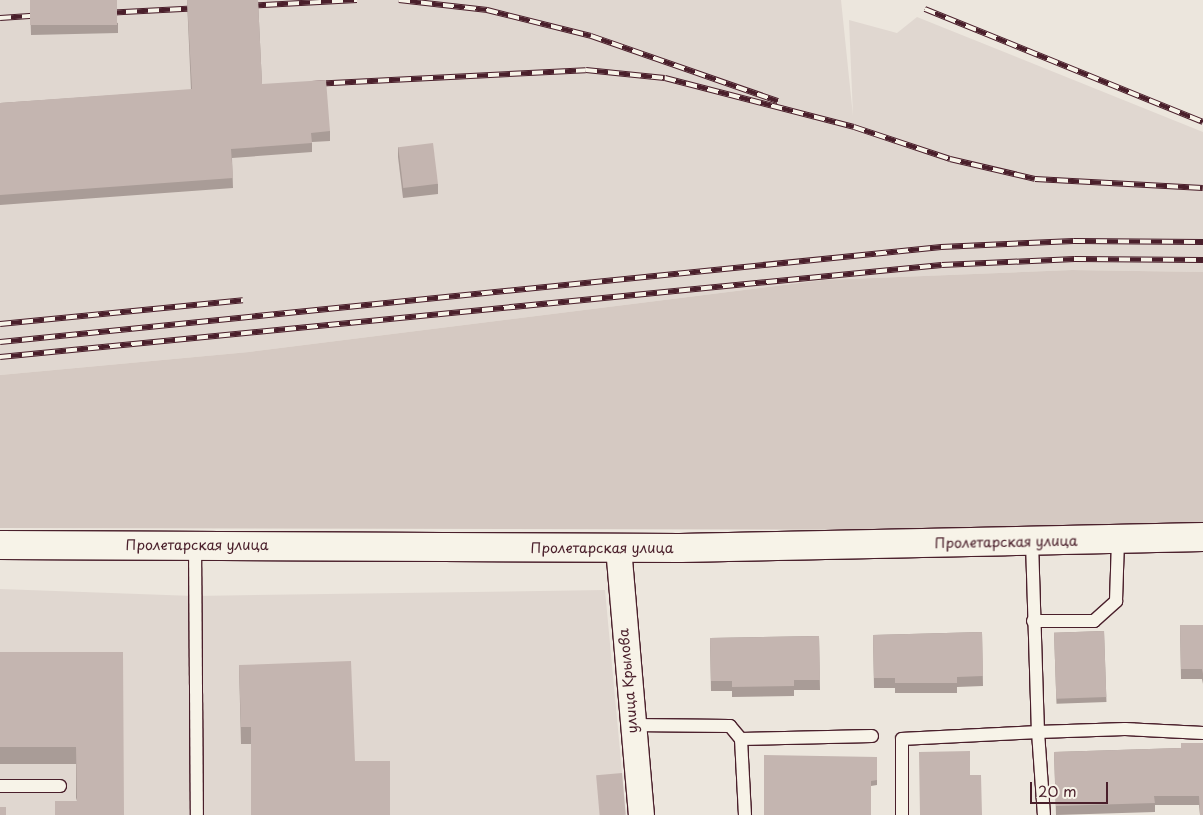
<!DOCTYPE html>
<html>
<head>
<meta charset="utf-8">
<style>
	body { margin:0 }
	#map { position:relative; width:1203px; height:815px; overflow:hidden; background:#ece6dd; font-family:"Playpen Sans",sans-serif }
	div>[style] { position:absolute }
	.built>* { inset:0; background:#e0d7d0 }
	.green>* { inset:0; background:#d5c9c2 }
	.roads { filter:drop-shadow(1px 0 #4a1f2b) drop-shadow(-1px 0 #4a1f2b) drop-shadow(0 1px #4a1f2b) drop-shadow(0 -1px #4a1f2b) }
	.service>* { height:12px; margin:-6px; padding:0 6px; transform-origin:6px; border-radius:6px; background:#f7f3e8 }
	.minor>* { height:25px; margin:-12.5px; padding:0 12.5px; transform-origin:12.5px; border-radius:12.5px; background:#f7f3e8 }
	.tertiary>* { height:28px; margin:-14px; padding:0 14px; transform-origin:14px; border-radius:14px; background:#f7f3e8 }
	.rail>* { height:5.5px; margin-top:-2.75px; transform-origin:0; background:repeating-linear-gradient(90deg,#f7f3e8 0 11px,#4a1f2b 0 22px); box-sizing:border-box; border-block:1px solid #4a1f2b }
	.wall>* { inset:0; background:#a99c97; transform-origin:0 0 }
	.building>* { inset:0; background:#c4b5b0; transform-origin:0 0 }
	span { translate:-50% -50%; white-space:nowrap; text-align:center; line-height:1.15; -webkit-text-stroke:4px #f7f3e8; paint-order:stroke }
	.street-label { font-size:14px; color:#4a1f2b }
	.scale { position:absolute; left:1030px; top:782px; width:78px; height:22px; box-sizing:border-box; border:2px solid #4a1f2b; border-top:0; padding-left:6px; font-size:15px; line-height:18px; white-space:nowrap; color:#4a1f2b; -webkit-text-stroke:4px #f7f3e8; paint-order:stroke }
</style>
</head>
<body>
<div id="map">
	<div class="built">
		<i style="clip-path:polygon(0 0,841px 0,853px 116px,849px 20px,897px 33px,917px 17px,1203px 132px,1203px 272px,1072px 270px,823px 280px,249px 352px,0 375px)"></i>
		<i style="clip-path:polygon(0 589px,194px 596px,605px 590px,626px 815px,0 815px)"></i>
	</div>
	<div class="green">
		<i style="clip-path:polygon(1072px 270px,1203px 272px,1203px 524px,1008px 530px,0 528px,0 375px,249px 352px,823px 280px)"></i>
	</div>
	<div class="roads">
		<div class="service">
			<i style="left:1032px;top:542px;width:190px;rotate:88.2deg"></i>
			<i style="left:1038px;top:732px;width:87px;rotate:-2deg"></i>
			<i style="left:1125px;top:729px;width:78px;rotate:2.9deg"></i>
			<i style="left:195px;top:545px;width:270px;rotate:89.6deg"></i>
			<i style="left:1033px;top:621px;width:61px"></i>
			<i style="left:1094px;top:621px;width:30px;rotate:-42deg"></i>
			<i style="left:1116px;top:601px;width:61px;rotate:-88.1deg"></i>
			<i style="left:631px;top:725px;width:99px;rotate:0.6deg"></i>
			<i style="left:730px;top:726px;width:17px;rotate:50deg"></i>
			<i style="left:741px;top:739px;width:131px;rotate:-1.3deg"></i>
			<i style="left:741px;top:739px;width:76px;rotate:87deg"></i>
			<i style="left:0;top:786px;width:60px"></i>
			<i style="left:902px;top:815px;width:76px;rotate:-90deg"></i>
			<i style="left:902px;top:739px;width:136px;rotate:-2.9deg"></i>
			<i style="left:1038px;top:732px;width:83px;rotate:85.9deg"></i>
		</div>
		<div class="minor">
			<i style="left:618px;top:547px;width:269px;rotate:85.1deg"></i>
		</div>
		<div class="tertiary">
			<i style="left:0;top:545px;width:680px;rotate:0.25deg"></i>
			<i style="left:680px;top:548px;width:523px;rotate:-1.2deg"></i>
		</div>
	</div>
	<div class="rail">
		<i style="left:399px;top:0;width:89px;rotate:6.5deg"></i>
		<i style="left:487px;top:10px;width:107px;rotate:14deg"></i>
		<i style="left:591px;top:36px;width:198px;rotate:19.2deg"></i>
		<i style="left:244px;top:6px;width:113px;rotate:-3deg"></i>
		<i style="left:925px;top:9px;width:300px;rotate:22.1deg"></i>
		<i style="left:104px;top:13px;width:98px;rotate:-2.9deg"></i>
		<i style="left:0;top:18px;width:44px;rotate:-3.9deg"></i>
		<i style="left:312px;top:84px;width:274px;rotate:-2.9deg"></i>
		<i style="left:586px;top:70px;width:79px;rotate:5.8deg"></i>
		<i style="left:665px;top:78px;width:195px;rotate:14.5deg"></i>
		<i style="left:854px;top:127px;width:101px;rotate:18.4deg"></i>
		<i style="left:950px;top:159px;width:87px;rotate:13.2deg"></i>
		<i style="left:1035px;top:179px;width:168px;rotate:3.1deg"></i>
		<i style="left:0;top:324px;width:244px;rotate:-5.6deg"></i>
		<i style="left:0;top:342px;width:946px;rotate:-5.76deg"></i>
		<i style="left:941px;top:247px;width:133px;rotate:-2.6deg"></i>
		<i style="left:1074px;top:241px;width:129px;rotate:0.4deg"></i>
		<i style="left:0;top:357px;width:946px;rotate:-5.58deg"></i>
		<i style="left:942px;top:265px;width:133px;rotate:-2.6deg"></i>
		<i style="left:1075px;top:259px;width:128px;rotate:0.4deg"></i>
	</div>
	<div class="wall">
		<i style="clip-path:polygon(30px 0,118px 23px,118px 33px,31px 35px)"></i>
		<i style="clip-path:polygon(187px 0,258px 0,262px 84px,330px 131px,330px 141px,312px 142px,312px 152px,232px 158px,233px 188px,0 205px,0 103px,191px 90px)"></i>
		<i style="clip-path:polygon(398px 147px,438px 184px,438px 194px,403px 198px,398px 157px)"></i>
		<i style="clip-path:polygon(1180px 625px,1203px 625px,1203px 684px,1202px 679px,1181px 679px)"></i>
		<i style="left:1104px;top:631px;width:71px;height:50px;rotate:88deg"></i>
		<i style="clip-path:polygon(982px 632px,983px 686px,957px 687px,957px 693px,895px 693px,895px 688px,874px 688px,873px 635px)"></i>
		<i style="clip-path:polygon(819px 636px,820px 690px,794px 690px,794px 696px,732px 697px,732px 691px,711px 691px,710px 638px)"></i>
		<i style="clip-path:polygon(0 652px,123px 652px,76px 801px,76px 764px,0 764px)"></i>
		<i style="clip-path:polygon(239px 665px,355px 761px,390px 815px,251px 744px,241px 744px)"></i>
		<i style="clip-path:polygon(1203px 743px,1203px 815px,1200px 815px,1199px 805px,1155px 805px,1155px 812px,1056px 815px,1054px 752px,1181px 748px)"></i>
		<i style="clip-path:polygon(877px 757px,877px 785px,871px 786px,764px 815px)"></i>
	</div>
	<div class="building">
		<i style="left:30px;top:0;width:87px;height:25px"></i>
		<i style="clip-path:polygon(187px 0,258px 0,262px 84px,326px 80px,330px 131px,311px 133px,312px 143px,231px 149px,233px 178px,0 195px,0 103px,192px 89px)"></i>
		<i style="left:433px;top:143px;width:41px;height:35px;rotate:83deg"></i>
		<i style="clip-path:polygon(1180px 625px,1203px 625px,1203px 674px,1202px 669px,1181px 669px)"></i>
		<i style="left:1104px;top:631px;width:66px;height:50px;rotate:88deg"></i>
		<i style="clip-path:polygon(982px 632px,983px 676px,957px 677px,957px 683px,895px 683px,895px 678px,874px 678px,873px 635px)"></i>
		<i style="clip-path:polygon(819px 636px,820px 680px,794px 680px,794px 686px,732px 687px,732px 681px,711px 681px,710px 638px)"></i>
		<i style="clip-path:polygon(0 652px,123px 652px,124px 815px,55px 815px,55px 801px,77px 801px,76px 747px,0 747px)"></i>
		<i style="clip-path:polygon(351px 661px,355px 761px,390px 761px,390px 815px,251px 815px,251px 727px,241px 727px,239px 665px)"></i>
		<i style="clip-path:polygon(1181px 743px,1203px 743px,1203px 815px,1200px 815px,1199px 796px,1154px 796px,1155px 803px,1056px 806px,1054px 752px,1181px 748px)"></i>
		<i style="clip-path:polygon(970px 751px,970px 775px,981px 775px,982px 815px,920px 815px,919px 752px)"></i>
		<i style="clip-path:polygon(764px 755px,877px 757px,877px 780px,871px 781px,871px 815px,764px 815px)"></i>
		<i style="left:622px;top:773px;width:42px;height:26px;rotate:85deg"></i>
		<i style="left:0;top:807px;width:6px;height:8px"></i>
	</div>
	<div class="street-label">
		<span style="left:1006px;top:542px;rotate:-1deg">Пролетарская улица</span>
		<span style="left:197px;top:545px">Пролетарская улица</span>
		<span style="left:602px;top:548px">Пролетарская улица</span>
		<span style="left:628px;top:681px;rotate:-95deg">улица Крылова</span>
	</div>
	<div class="scale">20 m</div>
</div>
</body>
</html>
